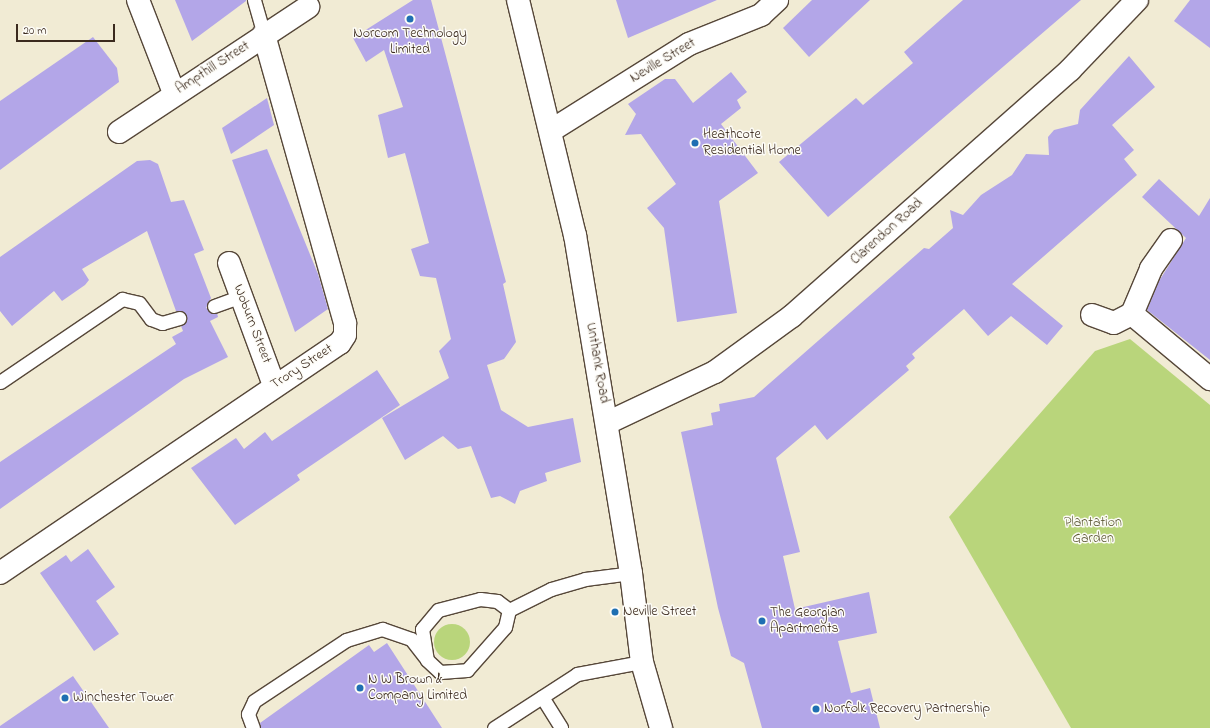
<!DOCTYPE html>
<html>
<head>
<meta charset="utf-8">
<style>
	body { margin:0 }
	#map { position:relative; width:1210px; height:728px; overflow:hidden; background:#f1ebd4; font-family:"Indie Flower",sans-serif }
	div>[style] { position:absolute }
	.green>* { inset:0; background:#b9d57b }
	.round { border-radius:50% }
	.building>* { inset:0; background:#b3a6e8 }
	.roads { filter:drop-shadow(1px 0 #564739) drop-shadow(-1px 0 #564739) drop-shadow(0 1px #564739) drop-shadow(0 -1px #564739) }
	.service>* { height:13px; margin:-6.5px; padding:0 6.5px; transform-origin:6.5px; border-radius:6.5px; background:#fff }
	.minor>* { height:22px; margin:-11px; padding:0 11px; transform-origin:11px; border-radius:11px; background:#fff }
	.tertiary>* { height:22px; margin:-11px; padding:0 11px; transform-origin:11px; border-radius:11px; background:#fff }
	.dots>* { width:11px; height:11px; translate:-50% -50%; box-sizing:border-box; border:2px solid #fdfcf7; border-radius:50% }
	span { translate:-50% -50%; white-space:nowrap; text-align:center; line-height:1.15; -webkit-text-stroke:3px #fdfcf7; paint-order:stroke }
	.poi-label { font-size:14px; color:#3b2a1e }
	.left { translate:0 -50%; text-align:left }
	.street-label { font-size:14px; color:#3b2a1e }
	.park-label { font-size:14px; color:#615d3a }
	.scale { position:absolute; left:16px; top:24px; width:99px; height:18px; box-sizing:border-box; border:2px solid #3b2a1e; border-top:0; padding-left:5px; font-size:12px; line-height:14px; white-space:nowrap; color:#3b2a1e; -webkit-text-stroke:3px #fdfcf7; paint-order:stroke }
</style>
</head>
<body>
<div id="map">
	<div class="green">
		<i style="clip-path:polygon(1130px 339px,1210px 405px,1210px 728px,1071px 728px,949px 517px,1095px 351px)"></i>
		<i class="round" style="left:434px;top:624px;width:36px;height:36px"></i>
	</div>
	<div class="building">
		<i style="clip-path:polygon(175px 0,246px 0,246px 1px,192px 41px)"></i>
		<i style="clip-path:polygon(413px 0,431px 0,506px 282px,503px 284px,516px 342px,504px 359px,487px 365px,501px 410px,528px 427px,573px 418px,581px 462px,545px 473px,547px 481px,520px 491px,515px 504px,500px 496px,491px 498px,471px 446px,458px 449px,443px 436px,405px 460px,382px 418px,449px 378px,439px 351px,451px 339px,436px 278px,420px 276px,411px 249px,429px 243px,405px 153px,388px 158px,378px 115px,403px 107px,384px 50px,366px 62px,353px 38px)"></i>
		<i style="clip-path:polygon(616px 0,717px 0,628px 38px)"></i>
		<i style="clip-path:polygon(812px 0,870px 0,809px 57px,783px 28px)"></i>
		<i style="clip-path:polygon(963px 0,1081px 0,828px 217px,779px 162px,856px 98px,863px 105px,913px 63px,904px 52px)"></i>
		<i style="clip-path:polygon(1190px 0,1210px 0,1210px 48px,1174px 21px)"></i>
		<i style="clip-path:polygon(93px 37px,117px 68px,119px 82px,0 170px,0 101px)"></i>
		<i style="clip-path:polygon(1129px 56px,1155px 87px,1112px 125px,1134px 150px,1124px 159px,1137px 175px,1012px 284px,1063px 326px,1047px 345px,1011px 316px,988px 336px,964px 309px,912px 354px,915px 358px,906px 366px,909px 370px,827px 440px,815px 425px,776px 458px,800px 552px,783px 556px,795px 609px,869px 592px,877px 633px,838px 641px,851px 693px,870px 688px,880px 728px,762px 728px,744px 663px,731px 656px,718px 608px,681px 432px,713px 425px,711px 413px,720px 411px,719px 404px,754px 397px,924px 248px,929px 249px,953px 228px,950px 210px,963px 215px,981px 195px,1012px 175px,1026px 154px,1049px 155px,1048px 137px,1054px 130px,1078px 124px,1080px 110px)"></i>
		<i style="clip-path:polygon(731px 72px,747px 92px,737px 100px,741px 108px,721px 124px,758px 173px,719px 201px,737px 313px,677px 322px,664px 228px,647px 208px,676px 184px,641px 134px,625px 135px,636px 114px,628px 104px,665px 79px,675px 79px,693px 103px)"></i>
		<i style="clip-path:polygon(267px 98px,274px 125px,231px 154px,222px 128px)"></i>
		<i style="clip-path:polygon(267px 149px,318px 274px,328px 309px,295px 332px,232px 160px)"></i>
		<i style="clip-path:polygon(150px 160px,158px 164px,171px 202px,184px 200px,204px 250px,194px 254px,211px 298px,206px 308px,217px 313px,218px 317px,210px 321px,228px 357px,184px 379px,0 509px,0 462px,176px 344px,172px 337px,183px 331px,181px 326px,187px 319px,184px 312px,176px 311px,147px 231px,82px 269px,89px 280px,85px 285px,62px 301px,54px 291px,12px 326px,0 311px,0 257px,137px 161px)"></i>
		<i style="clip-path:polygon(1159px 179px,1199px 216px,1210px 198px,1210px 360px,1147px 310px,1159px 281px,1186px 238px,1142px 197px)"></i>
		<i style="clip-path:polygon(377px 370px,400px 405px,297px 475px,300px 480px,235px 525px,191px 468px,236px 438px,244px 449px,265px 432px,272px 441px)"></i>
		<i style="clip-path:polygon(88px 549px,115px 587px,96px 601px,119px 634px,94px 651px,40px 573px,66px 555px,71px 562px)"></i>
		<i style="clip-path:polygon(387px 643px,442px 728px,261px 728px,260px 723px,369px 645px,374px 652px)"></i>
		<i style="clip-path:polygon(73px 676px,109px 728px,0 728px,0 726px)"></i>
	</div>
	<div class="roads">
		<div class="service">
			<i style="left:254px;top:0;width:35px;rotate:74deg"></i>
			<i style="left:214px;top:306px;width:29px;rotate:-20deg"></i>
			<i style="left:0;top:382px;width:148px;rotate:-34.2deg"></i>
			<i style="left:122px;top:299px;width:17px;rotate:13deg"></i>
			<i style="left:139px;top:303px;width:20px;rotate:53deg"></i>
			<i style="left:151px;top:319px;width:12px;rotate:20deg"></i>
			<i style="left:162px;top:323px;width:18px;rotate:-16deg"></i>
			<i style="left:509px;top:610px;width:15px;rotate:-143deg"></i>
			<i style="left:497px;top:601px;width:17px;rotate:-173deg"></i>
			<i style="left:480px;top:599px;width:43px;rotate:165.3deg"></i>
			<i style="left:438px;top:610px;width:25px;rotate:130deg"></i>
			<i style="left:422px;top:629px;width:31px;rotate:81deg"></i>
			<i style="left:427px;top:660px;width:18px;rotate:43deg"></i>
			<i style="left:440px;top:672px;width:27px;rotate:-4deg"></i>
			<i style="left:467px;top:670px;width:57px;rotate:-48.5deg"></i>
			<i style="left:505px;top:627px;width:17px;rotate:-77deg"></i>
			<i style="left:509px;top:610px;width:47px;rotate:-26.6deg"></i>
			<i style="left:551px;top:589px;width:35px;rotate:-16deg"></i>
			<i style="left:585px;top:579px;width:46px;rotate:-7.4deg"></i>
			<i style="left:542px;top:697px;width:36px;rotate:58deg"></i>
			<i style="left:253px;top:728px;width:15px;rotate:-110deg"></i>
			<i style="left:248px;top:714px;width:14px;rotate:-65deg"></i>
			<i style="left:254px;top:701px;width:110px;rotate:-33.5deg"></i>
			<i style="left:346px;top:640px;width:38px;rotate:-17deg"></i>
			<i style="left:382px;top:629px;width:31px;rotate:19deg"></i>
			<i style="left:411px;top:639px;width:24px;rotate:52deg"></i>
			<i style="left:494px;top:728px;width:99px;rotate:-33deg"></i>
			<i style="left:577px;top:674px;width:66px;rotate:-10.5deg"></i>
		</div>
		<div class="minor">
			<i style="left:138px;top:0;width:100px;rotate:68.8deg"></i>
			<i style="left:552px;top:130px;width:162px;rotate:-32.1deg"></i>
			<i style="left:689px;top:44px;width:78px;rotate:-21.9deg"></i>
			<i style="left:761px;top:15px;width:22px;rotate:-43deg"></i>
			<i style="left:119px;top:132px;width:227px;rotate:-33.5deg"></i>
			<i style="left:1171px;top:240px;width:35px;rotate:125deg"></i>
			<i style="left:1151px;top:269px;width:49px;rotate:112.9deg"></i>
			<i style="left:1132px;top:314px;width:102px;rotate:39.8deg"></i>
			<i style="left:229px;top:263px;width:130px;rotate:69.8deg"></i>
			<i style="left:1092px;top:315px;width:23px;rotate:20deg"></i>
			<i style="left:1114px;top:323px;width:20px;rotate:-27deg"></i>
			<i style="left:607px;top:423px;width:119px;rotate:-25.3deg"></i>
			<i style="left:715px;top:372px;width:95px;rotate:-36deg"></i>
			<i style="left:792px;top:316px;width:371px;rotate:-41.5deg"></i>
			<i style="left:1070px;top:70px;width:97px;rotate:-46.3deg"></i>
			<i style="left:0;top:573px;width:410px;rotate:-34.1deg"></i>
			<i style="left:340px;top:343px;width:9px;rotate:-58deg"></i>
			<i style="left:345px;top:335px;width:12px;rotate:-90deg"></i>
			<i style="left:345px;top:323px;width:300px;rotate:-105.7deg"></i>
		</div>
		<div class="tertiary">
			<i style="left:518px;top:0;width:242px;rotate:76.4deg"></i>
			<i style="left:575px;top:235px;width:343px;rotate:80.6deg"></i>
			<i style="left:631px;top:573px;width:90px;rotate:83deg"></i>
			<i style="left:642px;top:662px;width:69px;rotate:73.9deg"></i>
		</div>
	</div>
	<div class="dots">
		<i style="left:410px;top:19px;background:#1f6fb2"></i>
		<i style="left:695px;top:143px;background:#1f6fb2"></i>
		<i style="left:615px;top:612px;background:#1f6fb2"></i>
		<i style="left:762px;top:621px;background:#1f6fb2"></i>
		<i style="left:360px;top:688px;background:#1f6fb2"></i>
		<i style="left:65px;top:698px;background:#1f6fb2"></i>
		<i style="left:816px;top:709px;background:#1f6fb2"></i>
	</div>
	<div class="poi-label">
		<span style="left:410px;top:42px">Norcom Technology<br>Limited</span>
		<span class="left" style="left:703px;top:143px">Heathcote<br>Residential Home</span>
		<span class="left" style="left:623px;top:612px">Neville Street</span>
		<span class="left" style="left:770px;top:621px">The Georgian<br>Apartments</span>
		<span class="left" style="left:368px;top:688px">N W Brown &amp;<br>Company Limited</span>
		<span class="left" style="left:73px;top:698px">Winchester Tower</span>
		<span class="left" style="left:824px;top:709px">Norfolk Recovery Partnership</span>
	</div>
	<div class="street-label">
		<span style="left:663px;top:61px;rotate:-31deg">Neville Street</span>
		<span style="left:213px;top:68px;rotate:-33deg">Ampthill Street</span>
		<span style="left:887px;top:232px;rotate:-42deg">Clarendon Road</span>
		<span style="left:252px;top:324px;rotate:69deg">Woburn Street</span>
		<span style="left:597px;top:363px;rotate:80deg">Unthank Road</span>
		<span style="left:302px;top:367px;rotate:-33deg">Trory Street</span>
	</div>
	<div class="park-label">
		<span style="left:1093px;top:531px">Plantation<br>Garden</span>
	</div>
	<div class="scale">20 m</div>
</div>
</body>
</html>
